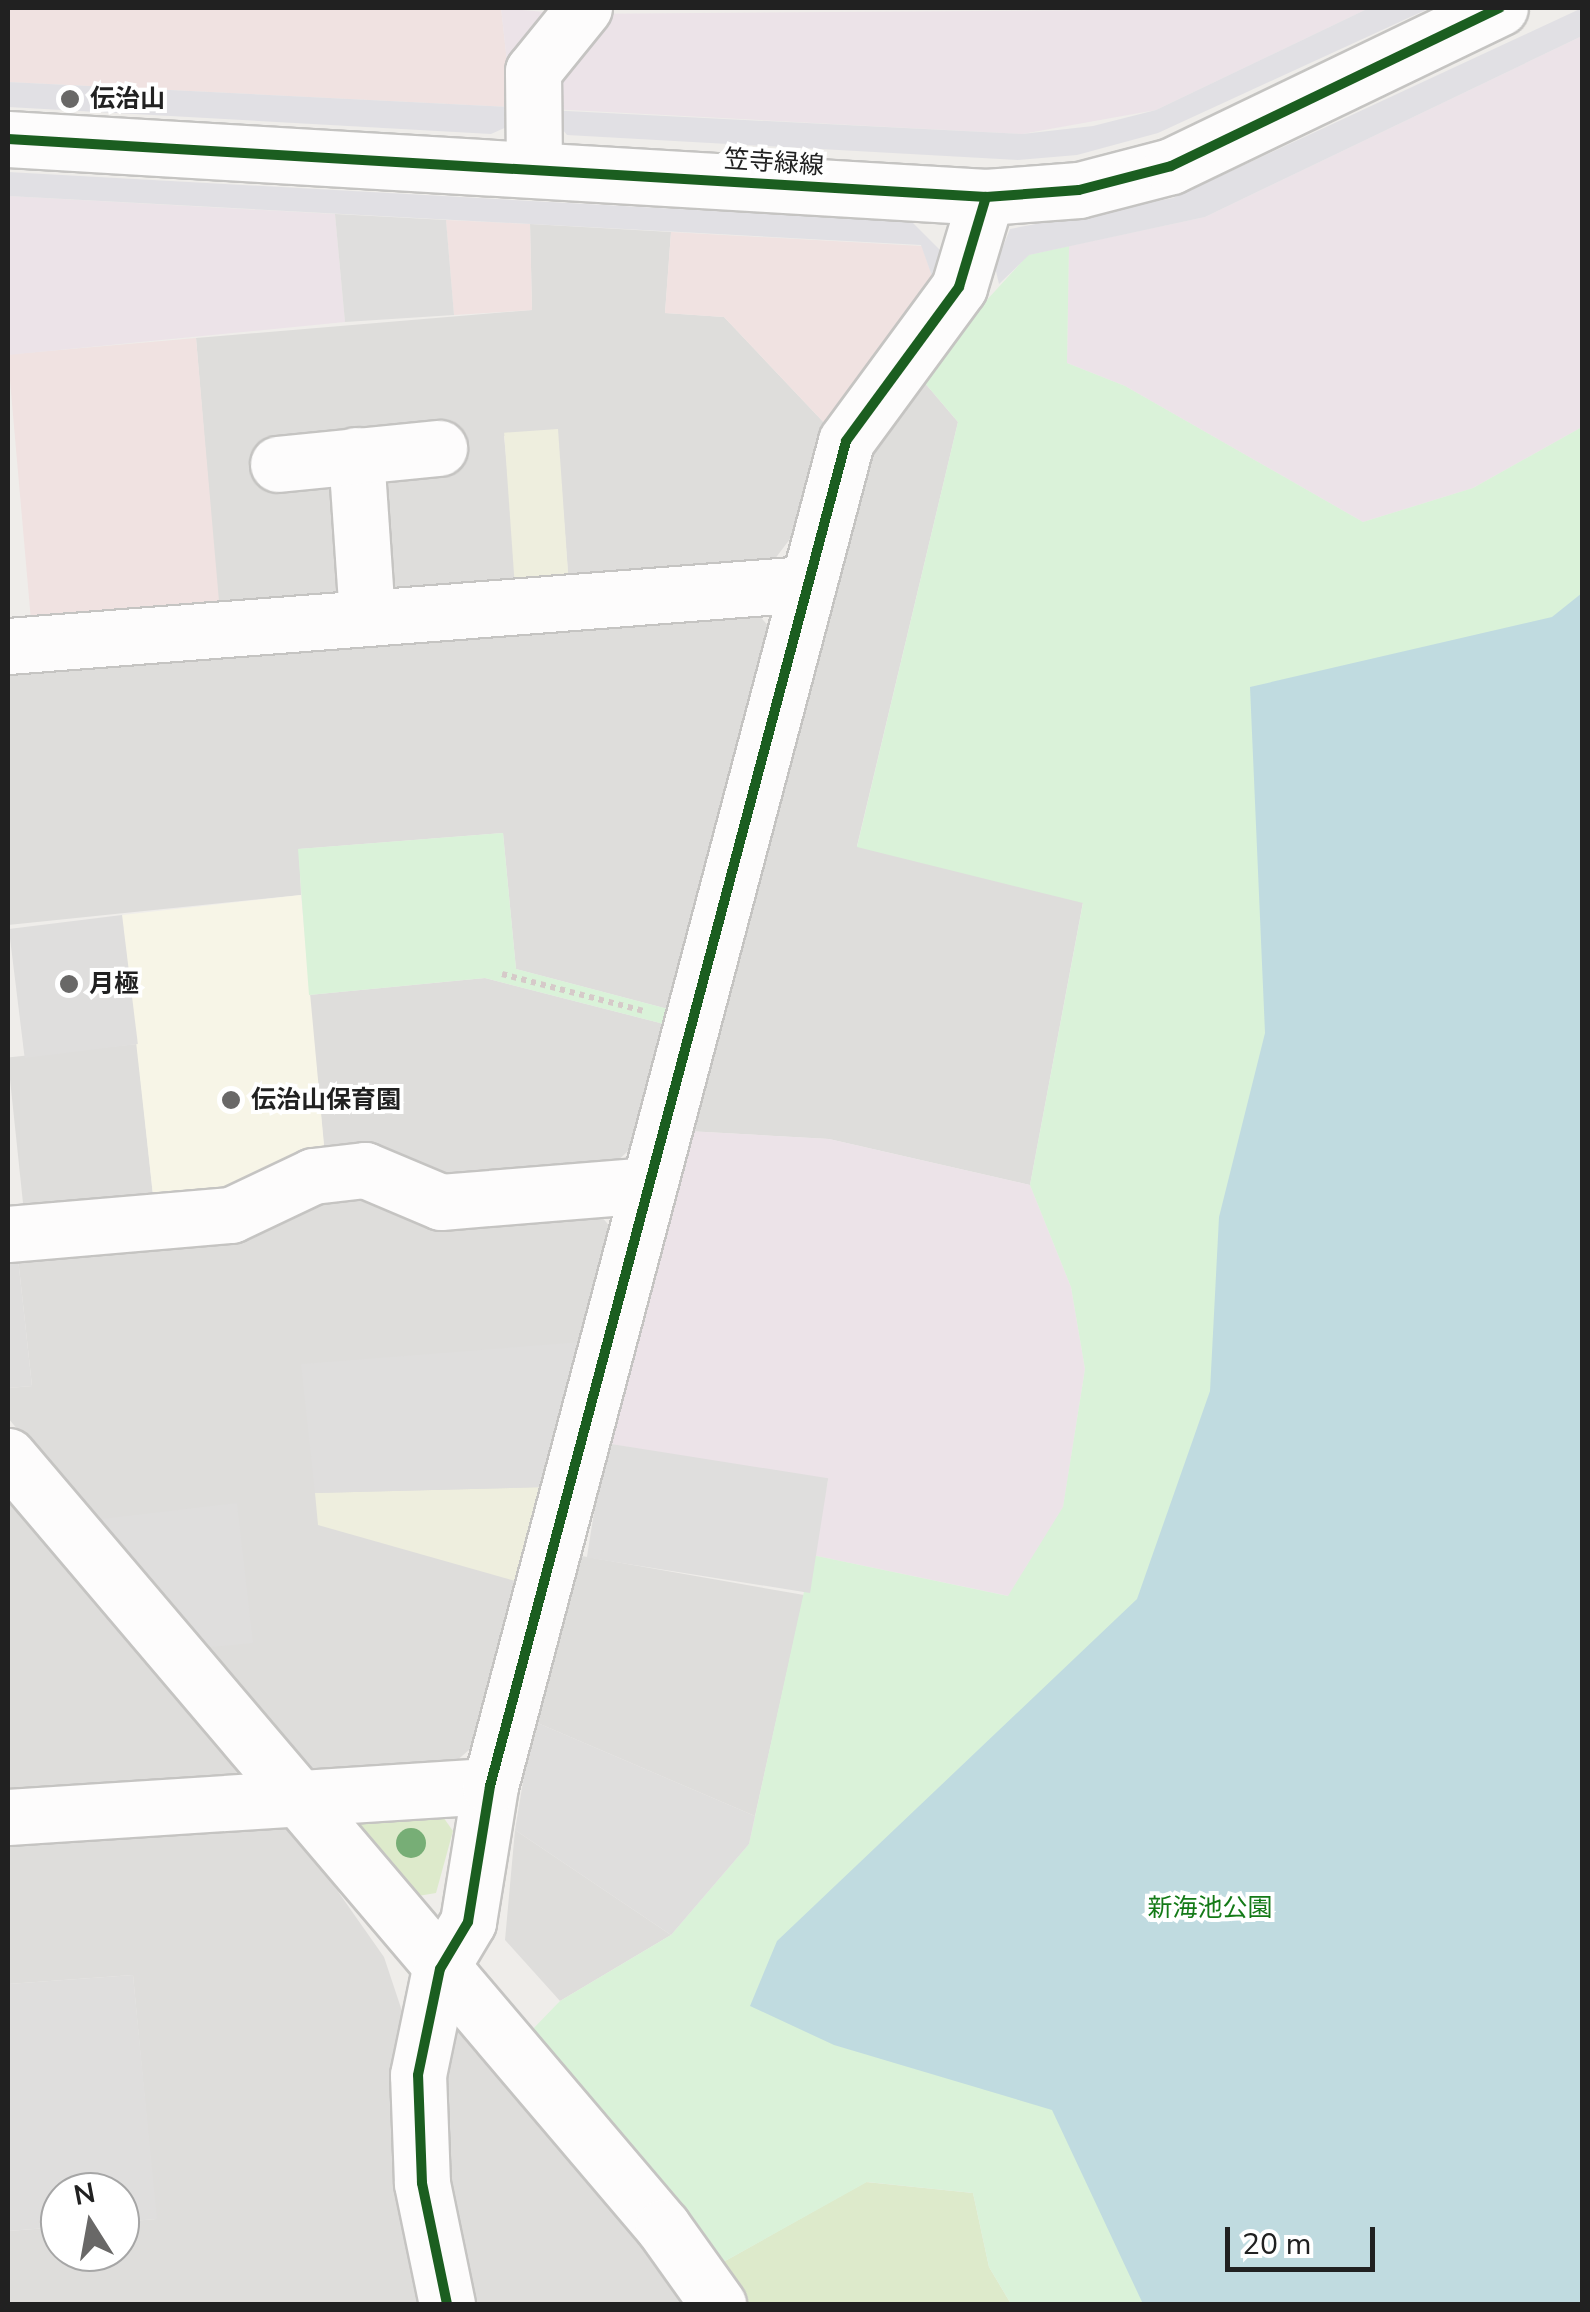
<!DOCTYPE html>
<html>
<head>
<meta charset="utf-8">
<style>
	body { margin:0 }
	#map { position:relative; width:1590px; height:2312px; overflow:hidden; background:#efedea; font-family:"Nunito Sans","Noto Sans JP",sans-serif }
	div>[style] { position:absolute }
	.residential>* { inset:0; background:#dedddb; transform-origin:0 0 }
	.commercial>* { inset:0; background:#f0e2e1; transform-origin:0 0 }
	.industrial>* { inset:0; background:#ece3e8 }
	.education>* { inset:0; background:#f7f5e7 }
	.farmland>* { inset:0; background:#eeeede; transform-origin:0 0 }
	.grass>* { inset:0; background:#ddeacb }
	.park>* { inset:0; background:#daf2d9 }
	.parking>* { inset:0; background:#dfdedd; transform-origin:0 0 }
	.plaza>* { inset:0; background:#e1e0e4 }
	.water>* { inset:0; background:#c0dbe0 }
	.path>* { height:6px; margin-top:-3px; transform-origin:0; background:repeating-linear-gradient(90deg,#d6cac9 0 5px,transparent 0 10px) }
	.roads { filter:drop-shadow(2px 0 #c5c4c2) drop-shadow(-2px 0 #c5c4c2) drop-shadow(0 2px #c5c4c2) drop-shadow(0 -2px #c5c4c2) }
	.minor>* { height:55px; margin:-27.5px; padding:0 27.5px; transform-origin:27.5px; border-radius:27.5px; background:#fdfcfc }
	.cycleway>* { height:10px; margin:-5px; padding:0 5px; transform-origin:5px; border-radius:5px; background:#1b5e20 }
	.trees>* { width:30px; height:30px; margin:-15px; border-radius:50%; background:#77ae76 }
	.dots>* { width:28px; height:28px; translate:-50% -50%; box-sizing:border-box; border:5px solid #fff; border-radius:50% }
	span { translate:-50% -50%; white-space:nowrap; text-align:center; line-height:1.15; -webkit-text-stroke:8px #fff; paint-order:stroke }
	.poi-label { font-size:25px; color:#212121; font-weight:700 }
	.left { translate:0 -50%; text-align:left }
	.street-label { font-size:25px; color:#212121 }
	.park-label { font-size:25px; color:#147a17 }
	.frame { position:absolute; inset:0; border:10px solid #212121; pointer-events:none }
	.north { position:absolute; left:40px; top:2172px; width:100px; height:100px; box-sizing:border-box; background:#fff; border:2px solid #a6a6a6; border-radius:50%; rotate:349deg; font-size:28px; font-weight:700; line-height:40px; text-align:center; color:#212121 }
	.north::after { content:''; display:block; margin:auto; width:35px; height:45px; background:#696867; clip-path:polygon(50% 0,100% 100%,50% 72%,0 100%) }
	.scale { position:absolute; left:1225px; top:2227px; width:150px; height:45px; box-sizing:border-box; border:5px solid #212121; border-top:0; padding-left:12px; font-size:30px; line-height:35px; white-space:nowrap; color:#212121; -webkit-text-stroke:8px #fff; paint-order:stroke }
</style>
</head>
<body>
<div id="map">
	<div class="residential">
		<i style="clip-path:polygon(530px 224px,671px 232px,665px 313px,724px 317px,829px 428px,793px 535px,768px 568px,569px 586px,557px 430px,504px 436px,519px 590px,405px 598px,386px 581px,376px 485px,321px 475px,343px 494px,349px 585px,335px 604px,219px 614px,196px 338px,532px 310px)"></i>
		<i style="clip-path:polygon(918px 375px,958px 422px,857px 846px,1083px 902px,1030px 1185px,829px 1139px,687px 1131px,863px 462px)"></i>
		<i style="clip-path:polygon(750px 605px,770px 628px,668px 1009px,516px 969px,503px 833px,299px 849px,301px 895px,8px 925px,8px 665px)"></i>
		<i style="clip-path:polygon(485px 978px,664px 1024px,632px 1147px,605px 1173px,443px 1184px,325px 1156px,309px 995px)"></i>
		<i style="left:137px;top:1044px;width:161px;height:130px;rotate:84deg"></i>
		<i style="clip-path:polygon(315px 1193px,595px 1209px,612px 1229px,478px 1742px,446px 1770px,313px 1780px,8px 1418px,8px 1388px,32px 1386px,17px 1249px)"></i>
		<i style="clip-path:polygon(8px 1498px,247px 1781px,8px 1799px)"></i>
		<i style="clip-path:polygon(576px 1555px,804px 1595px,755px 1816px,533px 1721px)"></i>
		<i style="clip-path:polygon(282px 1812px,384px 1957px,406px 2023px,426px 2304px,8px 2304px,8px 2231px,60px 2227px,60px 2252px,120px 2252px,120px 2222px,156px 2219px,133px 1975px,8px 1984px,8px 1833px)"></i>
		<i style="clip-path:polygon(515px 1830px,671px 1935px,560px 2001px,505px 1940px)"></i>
		<i style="clip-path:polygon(463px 2027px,692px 2304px,470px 2304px,444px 2182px,448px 2041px)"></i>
	</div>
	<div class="commercial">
		<i style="clip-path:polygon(8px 8px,501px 8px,512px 107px,8px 82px)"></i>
		<i style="clip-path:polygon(446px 220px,530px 224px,532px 310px,454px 315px)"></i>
		<i style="clip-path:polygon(671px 232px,922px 246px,933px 279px,829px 428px,724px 317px,665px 313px)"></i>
		<i style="left:196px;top:338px;width:277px;height:189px;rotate:85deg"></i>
	</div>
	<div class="industrial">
		<i style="clip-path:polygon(501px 8px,568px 14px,1369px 8px,1156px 110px,1022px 134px,512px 107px)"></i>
		<i style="clip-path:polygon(1582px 36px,1582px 427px,1473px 488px,1363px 522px,1125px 386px,1067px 363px,1069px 246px,1205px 217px)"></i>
		<i style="clip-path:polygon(8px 196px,335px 214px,345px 322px,8px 355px)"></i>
		<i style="clip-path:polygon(687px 1131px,829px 1139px,1030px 1185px,1071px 1287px,1085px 1369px,1063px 1508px,1009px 1596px,812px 1555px,828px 1481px,605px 1443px)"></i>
	</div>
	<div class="education">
		<i style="clip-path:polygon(301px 895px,325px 1156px,276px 1179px,154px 1204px,122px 915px)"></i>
	</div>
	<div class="farmland">
		<i style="left:558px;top:429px;width:157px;height:54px;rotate:86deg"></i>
		<i style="clip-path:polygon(544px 1487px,519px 1582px,318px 1525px,315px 1493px)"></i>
	</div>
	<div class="grass">
		<i style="clip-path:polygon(436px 1807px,453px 1831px,436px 1893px,412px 1897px,357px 1831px,367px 1811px)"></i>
		<i style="clip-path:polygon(866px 2182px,973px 2193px,989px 2267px,1011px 2304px,745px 2304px,718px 2265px)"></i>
	</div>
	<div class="park">
		<i style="clip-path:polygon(1069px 246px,1067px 363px,1125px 386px,1363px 522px,1473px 488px,1582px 427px,1582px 2304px,1011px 2304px,989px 2267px,973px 2193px,867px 2182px,718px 2265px,530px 2032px,560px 2001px,671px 1935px,749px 1844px,812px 1555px,1008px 1596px,1063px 1507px,1085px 1369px,1071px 1287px,1030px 1185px,1083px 903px,857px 847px,958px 422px,918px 375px,1028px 255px)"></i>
		<i style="clip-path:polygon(503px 833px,516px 969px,668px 1009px,664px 1024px,485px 978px,309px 995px,298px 849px)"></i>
	</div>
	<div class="parking">
		<i style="clip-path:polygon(335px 214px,446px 220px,454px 315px,345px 322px)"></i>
		<i style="left:122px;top:915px;width:130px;height:114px;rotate:83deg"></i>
		<i style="clip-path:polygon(17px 1249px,32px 1386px,8px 1388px,8px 1250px)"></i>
		<i style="clip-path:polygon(582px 1342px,544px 1487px,315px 1493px,301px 1364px)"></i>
		<i style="left:605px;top:1443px;width:226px;height:116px;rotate:9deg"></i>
		<i style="clip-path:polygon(237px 1503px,253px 1643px,201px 1648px,93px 1520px)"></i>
		<i style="clip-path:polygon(533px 1721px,755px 1816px,749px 1844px,671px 1935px,515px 1830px)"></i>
		<i style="clip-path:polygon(133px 1975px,157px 2219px,120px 2222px,120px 2192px,60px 2192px,60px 2227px,8px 2231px,8px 1984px)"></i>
	</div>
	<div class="plaza">
		<i style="clip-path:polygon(1369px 8px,1430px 8px,1158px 133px,1077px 155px,1018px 160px,567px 135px,547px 110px,1022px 134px,1093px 126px,1156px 110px)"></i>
		<i style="clip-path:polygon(1582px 8px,1582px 36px,1205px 217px,1029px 255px,999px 284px,995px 267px,1010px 229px,1173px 198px)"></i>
		<i style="clip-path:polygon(8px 82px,512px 107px,511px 125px,491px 134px,8px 107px)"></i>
		<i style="clip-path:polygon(8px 172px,912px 222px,941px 251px,933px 279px,921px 245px,8px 196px)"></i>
	</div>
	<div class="water">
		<i style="clip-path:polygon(1582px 593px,1582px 2304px,1143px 2304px,1052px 2110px,834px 2045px,750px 2006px,777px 1941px,1137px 1599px,1210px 1391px,1219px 1217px,1265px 1033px,1250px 687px,1552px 617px)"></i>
	</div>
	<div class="path">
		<i style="left:502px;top:974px;width:147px;rotate:14.6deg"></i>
	</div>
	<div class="roads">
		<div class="minor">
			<i style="left:8px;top:139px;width:980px;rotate:3.39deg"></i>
			<i style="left:986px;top:197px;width:93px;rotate:-4.3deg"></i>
			<i style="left:1079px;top:190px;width:95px;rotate:-14.6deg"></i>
			<i style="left:1171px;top:166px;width:365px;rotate:-25.7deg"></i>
			<i style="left:534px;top:167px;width:96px;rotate:-90.6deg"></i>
			<i style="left:533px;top:71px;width:81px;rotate:-51deg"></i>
			<i style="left:356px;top:455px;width:163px;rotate:86.1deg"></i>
			<i style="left:278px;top:464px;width:162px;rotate:-5.7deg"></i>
			<i style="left:8px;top:646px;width:799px;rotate:-4.45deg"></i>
			<i style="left:8px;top:1234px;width:224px;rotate:-4.9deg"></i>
			<i style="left:231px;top:1215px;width:91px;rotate:-25.4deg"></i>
			<i style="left:313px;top:1176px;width:52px;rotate:-6.6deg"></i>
			<i style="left:365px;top:1170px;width:82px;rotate:22.8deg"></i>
			<i style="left:441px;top:1202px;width:207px;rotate:-4.7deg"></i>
			<i style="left:8px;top:1456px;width:1012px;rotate:49.65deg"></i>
			<i style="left:663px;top:2227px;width:95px;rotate:54.5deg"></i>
			<i style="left:8px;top:1817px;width:483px;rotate:-3.7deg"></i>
			<i style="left:447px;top:2304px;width:124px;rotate:-101.7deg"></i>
			<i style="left:422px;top:2183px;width:108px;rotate:-92.1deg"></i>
			<i style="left:418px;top:2075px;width:108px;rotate:-78.3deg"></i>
			<i style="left:440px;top:1969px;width:55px;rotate:-59.2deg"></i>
			<i style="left:468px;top:1922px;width:138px;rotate:-80.8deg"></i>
			<i style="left:490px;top:1786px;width:1391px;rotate:-75.17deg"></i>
			<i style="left:846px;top:441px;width:191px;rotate:-53.7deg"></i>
			<i style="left:959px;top:287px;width:94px;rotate:-73.3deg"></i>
		</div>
	</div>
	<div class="cycleway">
		<i style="left:8px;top:139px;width:980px;rotate:3.39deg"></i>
		<i style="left:986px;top:197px;width:93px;rotate:-4.3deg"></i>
		<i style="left:1079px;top:190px;width:95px;rotate:-14.6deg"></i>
		<i style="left:1171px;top:166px;width:365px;rotate:-25.7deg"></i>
		<i style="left:447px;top:2304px;width:124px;rotate:-101.7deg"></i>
		<i style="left:422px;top:2183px;width:108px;rotate:-92.1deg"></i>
		<i style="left:418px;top:2075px;width:108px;rotate:-78.3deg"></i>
		<i style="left:440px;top:1969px;width:55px;rotate:-59.2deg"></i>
		<i style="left:468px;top:1922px;width:138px;rotate:-80.8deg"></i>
		<i style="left:490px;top:1786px;width:1391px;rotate:-75.17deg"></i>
		<i style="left:846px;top:441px;width:191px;rotate:-53.7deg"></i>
		<i style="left:959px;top:287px;width:94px;rotate:-73.3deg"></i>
	</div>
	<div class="trees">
		<i style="left:411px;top:1843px"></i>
	</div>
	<div class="dots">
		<i style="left:70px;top:99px;background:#696867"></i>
		<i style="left:69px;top:984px;background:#696867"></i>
		<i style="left:231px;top:1100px;background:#696867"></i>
	</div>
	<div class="poi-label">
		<span class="left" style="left:90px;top:99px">伝治山</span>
		<span class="left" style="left:89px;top:984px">月極</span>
		<span class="left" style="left:251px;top:1100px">伝治山保育園</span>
	</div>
	<div class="street-label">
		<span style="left:774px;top:163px;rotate:4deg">笠寺緑線</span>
	</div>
	<div class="park-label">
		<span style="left:1210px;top:1908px">新海池公園</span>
	</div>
	<div class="frame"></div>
	<div class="north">N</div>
	<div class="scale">20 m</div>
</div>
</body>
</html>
